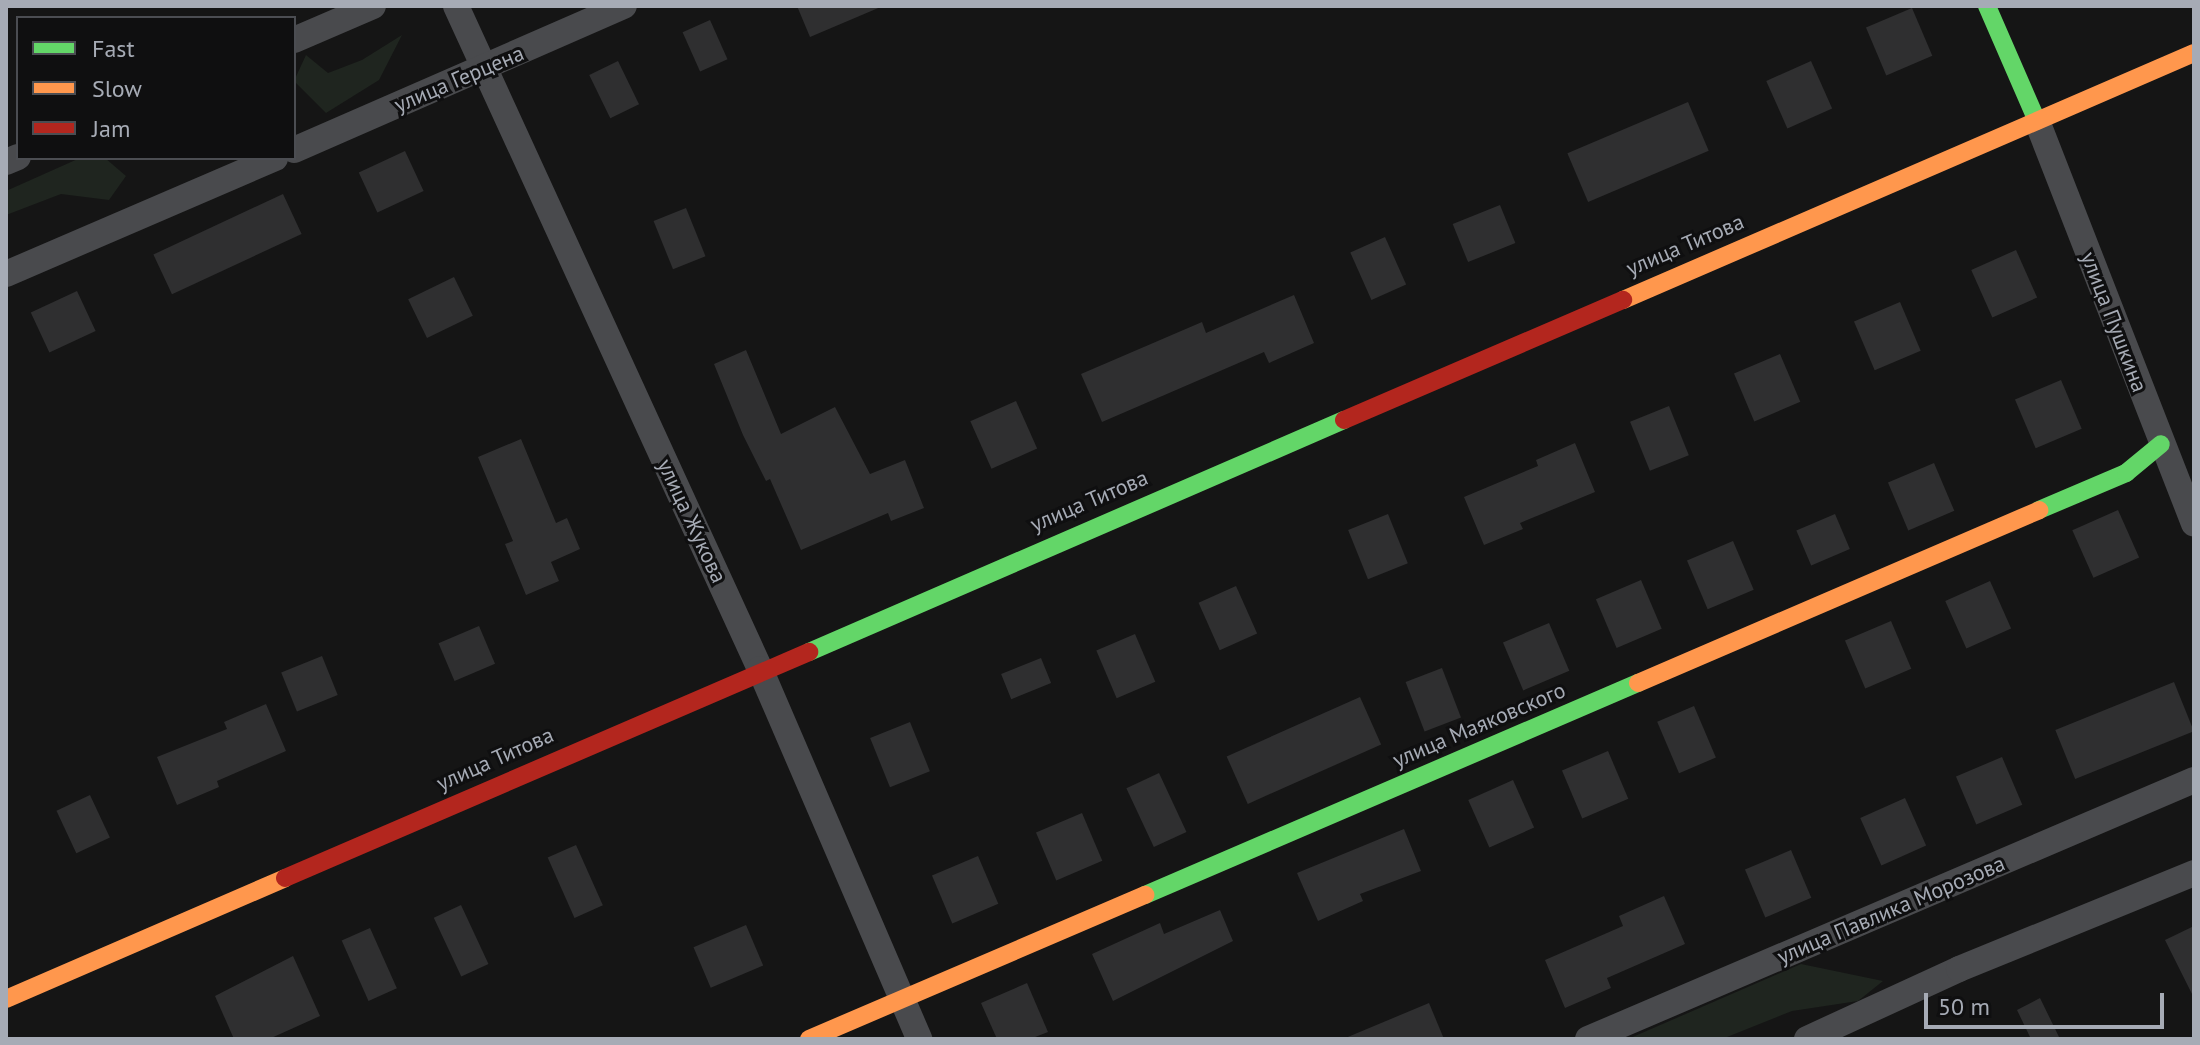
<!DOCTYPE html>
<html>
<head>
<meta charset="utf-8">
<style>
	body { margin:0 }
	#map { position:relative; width:2200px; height:1045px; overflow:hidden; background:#151515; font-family:"PT Sans",sans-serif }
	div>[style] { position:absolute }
	.green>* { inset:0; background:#1f251f }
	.building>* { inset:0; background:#2f2f30; transform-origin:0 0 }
	.street>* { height:26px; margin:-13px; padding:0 13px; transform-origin:13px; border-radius:13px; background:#494a4d }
	.fast>* { height:18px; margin:-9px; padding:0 9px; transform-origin:9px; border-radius:9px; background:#63d668 }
	.slow>* { height:18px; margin:-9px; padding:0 9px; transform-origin:9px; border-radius:9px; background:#ff974d }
	.jam>* { height:18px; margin:-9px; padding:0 9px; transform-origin:9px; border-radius:9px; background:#b3261e }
	span { translate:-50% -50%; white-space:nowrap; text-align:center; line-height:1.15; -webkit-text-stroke:6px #0f0f10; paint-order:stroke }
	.street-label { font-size:22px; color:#a6abb5 }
	.frame { position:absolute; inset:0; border:8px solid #a6abb5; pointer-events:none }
	.legend { position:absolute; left:16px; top:16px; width:280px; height:144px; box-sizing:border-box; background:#0f0f10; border:2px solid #4b4d52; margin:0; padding:10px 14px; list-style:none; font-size:24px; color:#a6abb5 }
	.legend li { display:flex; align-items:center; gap:16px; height:40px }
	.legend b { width:40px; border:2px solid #4b4d52 }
	.scale { position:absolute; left:1924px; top:993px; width:240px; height:36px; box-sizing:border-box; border:4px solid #a6abb5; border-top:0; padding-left:10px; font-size:24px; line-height:28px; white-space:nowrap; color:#a6abb5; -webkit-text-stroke:6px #0f0f10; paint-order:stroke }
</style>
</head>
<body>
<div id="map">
	<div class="green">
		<i style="clip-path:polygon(402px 35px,379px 80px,326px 113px,294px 81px,306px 55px,328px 73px,362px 60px)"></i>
		<i style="clip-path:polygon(80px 158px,105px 158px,126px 176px,109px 200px,61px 194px,6px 215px,6px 191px)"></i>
		<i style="clip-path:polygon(1801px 964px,1883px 981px,1858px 1001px,1792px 1011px,1722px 1039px,1628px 1039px)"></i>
	</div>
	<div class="building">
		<i style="clip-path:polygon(797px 6px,883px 6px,810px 37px)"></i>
		<i style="left:1912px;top:8px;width:52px;height:50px;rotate:67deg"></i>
		<i style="left:710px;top:20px;width:43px;height:30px;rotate:66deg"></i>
		<i style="left:618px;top:61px;width:48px;height:32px;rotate:64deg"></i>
		<i style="left:1811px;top:61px;width:52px;height:49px;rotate:66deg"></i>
		<i style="left:1688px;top:102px;width:53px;height:131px;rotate:67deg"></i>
		<i style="left:405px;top:151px;width:44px;height:51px;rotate:65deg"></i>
		<i style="left:283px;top:194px;width:44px;height:143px;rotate:65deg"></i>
		<i style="left:1500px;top:205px;width:41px;height:51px;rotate:68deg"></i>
		<i style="left:686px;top:208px;width:52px;height:35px;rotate:68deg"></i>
		<i style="left:1385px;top:237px;width:52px;height:38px;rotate:66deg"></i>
		<i style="left:2016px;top:250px;width:52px;height:49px;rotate:66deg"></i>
		<i style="left:454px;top:277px;width:43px;height:51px;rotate:64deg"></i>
		<i style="left:77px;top:291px;width:44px;height:51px;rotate:65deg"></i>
		<i style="clip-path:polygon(1294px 295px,1314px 343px,1269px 363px,1264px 352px,1102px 422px,1081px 374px,1202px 322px,1206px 333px)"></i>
		<i style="left:1900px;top:302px;width:53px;height:50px;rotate:67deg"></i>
		<i style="clip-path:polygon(746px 350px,781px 434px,835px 407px,870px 474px,905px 460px,924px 508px,891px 521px,888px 513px,801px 550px,770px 479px,766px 481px,743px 435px,714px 364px)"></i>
		<i style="left:1780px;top:354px;width:52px;height:50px;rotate:67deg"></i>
		<i style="left:2061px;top:380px;width:53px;height:50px;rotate:67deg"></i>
		<i style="left:1016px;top:401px;width:52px;height:50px;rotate:66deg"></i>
		<i style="left:1669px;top:406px;width:53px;height:42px;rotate:68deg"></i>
		<i style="clip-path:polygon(521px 439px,556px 523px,567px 518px,580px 549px,551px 562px,559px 581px,526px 595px,505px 544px,513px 541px,478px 457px)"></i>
		<i style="clip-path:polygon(1575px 443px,1595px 492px,1520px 523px,1523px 529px,1484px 545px,1464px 497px,1538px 466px,1536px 460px)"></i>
		<i style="left:1934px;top:463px;width:52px;height:50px;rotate:67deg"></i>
		<i style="left:2118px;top:510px;width:52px;height:50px;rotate:66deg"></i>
		<i style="left:1388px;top:514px;width:53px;height:43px;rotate:68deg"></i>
		<i style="left:1835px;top:514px;width:38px;height:42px;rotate:67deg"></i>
		<i style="left:1733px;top:541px;width:53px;height:50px;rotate:67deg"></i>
		<i style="left:1641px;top:580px;width:53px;height:49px;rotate:67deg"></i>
		<i style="left:1990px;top:581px;width:52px;height:49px;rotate:66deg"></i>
		<i style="left:1236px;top:586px;width:52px;height:41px;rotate:66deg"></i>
		<i style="left:1891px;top:621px;width:52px;height:50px;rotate:67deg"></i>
		<i style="left:1549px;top:623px;width:52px;height:50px;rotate:67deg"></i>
		<i style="left:479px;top:626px;width:41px;height:44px;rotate:67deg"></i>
		<i style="left:1135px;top:634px;width:52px;height:42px;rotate:67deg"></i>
		<i style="left:322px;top:656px;width:42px;height:44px;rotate:68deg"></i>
		<i style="left:1041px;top:658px;width:27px;height:43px;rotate:68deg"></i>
		<i style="left:1442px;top:668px;width:53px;height:39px;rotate:69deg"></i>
		<i style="left:2174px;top:682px;width:53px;height:128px;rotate:68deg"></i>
		<i style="left:1360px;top:697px;width:52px;height:146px;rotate:66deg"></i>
		<i style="clip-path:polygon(266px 704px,286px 751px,217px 781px,219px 787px,177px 805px,157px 757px,227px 729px,224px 722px)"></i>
		<i style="left:1694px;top:706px;width:56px;height:40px;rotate:67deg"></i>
		<i style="left:910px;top:722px;width:53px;height:43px;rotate:68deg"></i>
		<i style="left:1608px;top:751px;width:52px;height:50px;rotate:67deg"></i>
		<i style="left:2002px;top:757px;width:52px;height:50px;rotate:67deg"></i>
		<i style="left:1159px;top:773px;width:65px;height:36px;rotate:65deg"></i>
		<i style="left:1513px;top:780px;width:52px;height:49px;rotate:66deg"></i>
		<i style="left:90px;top:795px;width:47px;height:37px;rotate:65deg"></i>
		<i style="left:1905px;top:798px;width:52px;height:49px;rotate:66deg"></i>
		<i style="left:1082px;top:813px;width:52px;height:50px;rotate:67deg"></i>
		<i style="clip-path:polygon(1404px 829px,1421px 871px,1360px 894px,1363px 901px,1318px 921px,1297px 873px)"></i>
		<i style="left:576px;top:845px;width:66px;height:31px;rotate:66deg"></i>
		<i style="left:1791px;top:850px;width:52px;height:50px;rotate:67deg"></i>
		<i style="left:978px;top:856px;width:52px;height:50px;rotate:67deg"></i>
		<i style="clip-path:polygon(1664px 896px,1685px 944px,1607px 978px,1611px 988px,1565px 1008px,1545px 960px,1623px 926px,1619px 916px)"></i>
		<i style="left:461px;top:905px;width:65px;height:30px;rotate:65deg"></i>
		<i style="clip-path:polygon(1220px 910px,1233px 941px,1113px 1001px,1092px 954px,1160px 923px,1164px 934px)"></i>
		<i style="left:746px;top:925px;width:44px;height:57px;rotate:67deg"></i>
		<i style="clip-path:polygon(2194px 926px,2194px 998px,2165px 940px)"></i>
		<i style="left:370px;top:928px;width:66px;height:31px;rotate:66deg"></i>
		<i style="clip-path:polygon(293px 956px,320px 1016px,269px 1039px,234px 1039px,215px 996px)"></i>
		<i style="clip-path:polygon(1027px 983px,1048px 1032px,1030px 1039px,997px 1039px,981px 1003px)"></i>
		<i style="clip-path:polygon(2040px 998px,2060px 1039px,2031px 1039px,2017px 1010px)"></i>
		<i style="clip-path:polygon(1429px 1003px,1444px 1039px,1343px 1039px)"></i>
	</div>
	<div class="street">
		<i style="left:456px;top:6px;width:729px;rotate:65.37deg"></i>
		<i style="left:760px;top:669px;width:403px;rotate:66.7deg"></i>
		<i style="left:294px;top:40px;width:86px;rotate:-23.3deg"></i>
		<i style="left:2037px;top:121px;width:432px;rotate:68.7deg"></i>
		<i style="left:294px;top:150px;width:360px;rotate:-23.6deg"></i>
		<i style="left:6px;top:162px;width:13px;rotate:-23deg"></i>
		<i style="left:6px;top:274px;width:293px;rotate:-23.3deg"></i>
		<i style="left:1588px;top:1039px;width:659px;rotate:-23.14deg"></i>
		<i style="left:1807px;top:1039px;width:167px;rotate:-24.7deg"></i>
		<i style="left:1959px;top:969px;width:254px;rotate:-22.2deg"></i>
	</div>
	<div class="fast">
		<i style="left:1987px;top:6px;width:125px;rotate:66.5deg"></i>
		<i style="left:2039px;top:510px;width:95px;rotate:-23deg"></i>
		<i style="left:2126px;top:473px;width:45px;rotate:-39.6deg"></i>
		<i style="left:809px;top:652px;width:583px;rotate:-23.44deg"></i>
		<i style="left:1145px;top:895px;width:537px;rotate:-23.27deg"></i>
	</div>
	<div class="slow">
		<i style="left:1623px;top:300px;width:622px;rotate:-23.39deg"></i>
		<i style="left:1638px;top:683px;width:437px;rotate:-23.3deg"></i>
		<i style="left:6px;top:999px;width:304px;rotate:-23.4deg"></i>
		<i style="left:809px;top:1039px;width:366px;rotate:-23.2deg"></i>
	</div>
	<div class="jam">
		<i style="left:1344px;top:420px;width:304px;rotate:-23.3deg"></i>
		<i style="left:285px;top:878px;width:571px;rotate:-23.33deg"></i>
	</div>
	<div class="street-label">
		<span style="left:459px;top:79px;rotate:-23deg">улица Герцена</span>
		<span style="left:1685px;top:245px;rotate:-23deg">улица Титова</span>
		<span style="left:2114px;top:322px;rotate:69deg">улица Пушкина</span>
		<span style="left:1089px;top:501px;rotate:-23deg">улица Титова</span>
		<span style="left:692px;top:521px;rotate:65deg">улица Жукова</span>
		<span style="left:1479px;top:725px;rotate:-23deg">улица Маяковского</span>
		<span style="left:495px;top:759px;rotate:-24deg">улица Титова</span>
		<span style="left:1891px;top:910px;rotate:-23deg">улица Павлика Морозова</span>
	</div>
	<div class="frame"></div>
	<ul class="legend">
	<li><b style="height:10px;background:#63d668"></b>Fast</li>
	<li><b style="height:10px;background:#ff974d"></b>Slow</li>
	<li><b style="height:10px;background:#b3261e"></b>Jam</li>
	</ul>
	<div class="scale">50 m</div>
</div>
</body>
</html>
